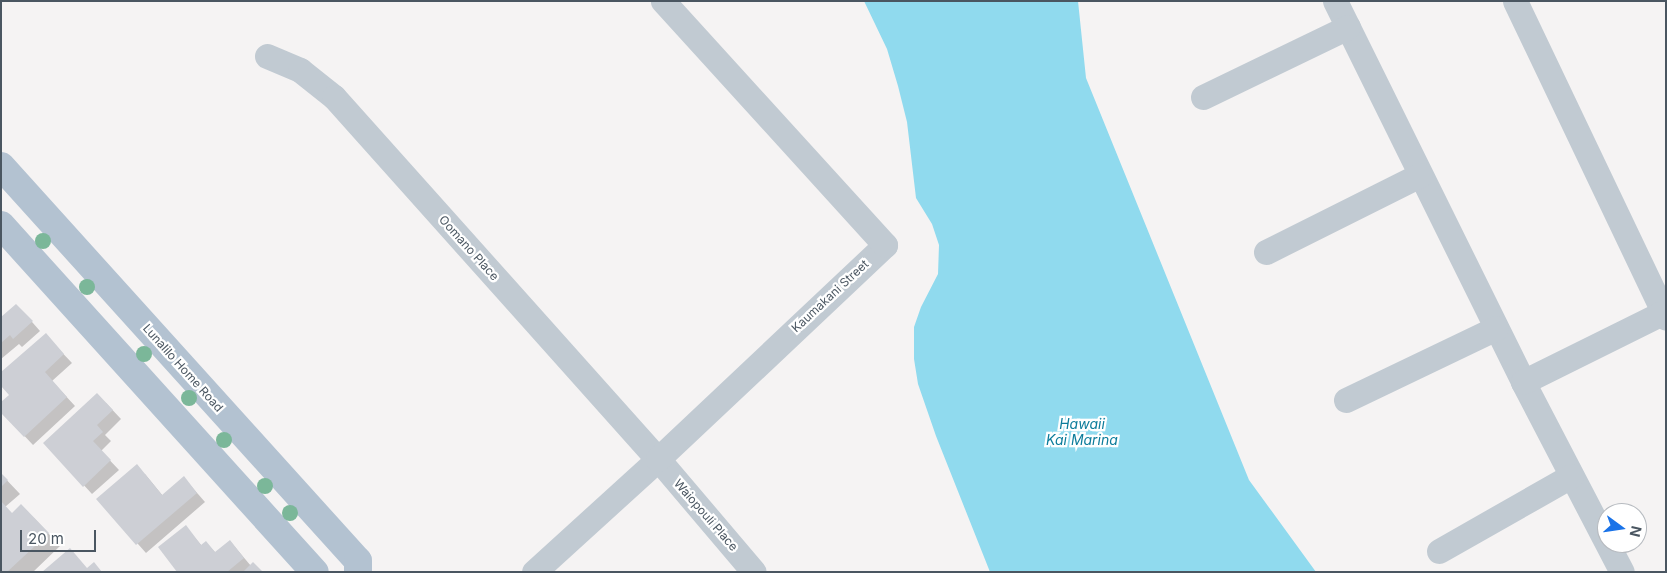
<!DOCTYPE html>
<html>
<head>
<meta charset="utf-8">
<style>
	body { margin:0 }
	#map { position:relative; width:1667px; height:573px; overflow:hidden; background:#f5f3f3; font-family:Inter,sans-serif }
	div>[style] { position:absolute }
	.water>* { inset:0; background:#90daee }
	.shadow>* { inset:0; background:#0003 }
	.building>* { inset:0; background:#cdcfd5 }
	.minor>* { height:25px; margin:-12.5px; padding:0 12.5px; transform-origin:12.5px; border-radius:12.5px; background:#c1cad2 }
	.major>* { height:28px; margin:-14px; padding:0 14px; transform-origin:14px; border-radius:14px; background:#b3c2d1 }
	.trees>* { width:16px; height:16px; margin:-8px; border-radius:50%; background:#7bb799 }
	span { translate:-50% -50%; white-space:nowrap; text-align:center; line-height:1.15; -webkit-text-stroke:4.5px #fff; paint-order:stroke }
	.street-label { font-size:12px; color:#4a5661 }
	.water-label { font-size:14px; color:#0c7c9b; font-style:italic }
	.frame { position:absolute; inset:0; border:2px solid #4a5661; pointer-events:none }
	.north { position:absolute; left:1597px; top:503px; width:50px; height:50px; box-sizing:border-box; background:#fff; border:1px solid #b7bbc0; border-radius:50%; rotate:104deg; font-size:14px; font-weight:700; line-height:20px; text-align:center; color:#4a5661 }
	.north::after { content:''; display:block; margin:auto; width:18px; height:22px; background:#1a73e8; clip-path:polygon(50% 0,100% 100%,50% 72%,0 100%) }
	.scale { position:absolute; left:20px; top:530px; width:76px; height:22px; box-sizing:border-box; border:2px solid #4a5661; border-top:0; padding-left:6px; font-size:15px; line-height:18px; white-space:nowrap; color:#4a5661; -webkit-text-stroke:4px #fff; paint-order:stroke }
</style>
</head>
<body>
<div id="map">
	<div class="water">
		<i style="clip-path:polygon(864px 1px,1078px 1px,1086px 78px,1249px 480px,1316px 572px,990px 572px,936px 436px,918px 384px,914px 359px,914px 327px,921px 307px,938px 274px,939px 245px,932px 224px,916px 198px,907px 122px,898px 86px,887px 49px)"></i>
	</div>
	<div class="shadow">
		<i style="clip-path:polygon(25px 314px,40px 331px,22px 347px,19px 344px,1px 359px,1px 319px)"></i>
		<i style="clip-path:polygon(54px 344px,72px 363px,52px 381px,75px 406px,33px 445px,1px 411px)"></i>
		<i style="clip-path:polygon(106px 403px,121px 419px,105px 435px,111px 441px,101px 451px,119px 470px,92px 494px,45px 443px)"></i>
		<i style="clip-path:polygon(1px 474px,20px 494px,5px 507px,12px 514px,34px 518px,60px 546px,33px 572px,1px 572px)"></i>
		<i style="clip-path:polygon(145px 474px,163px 496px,184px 478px,205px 502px,146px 553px,98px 499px)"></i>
		<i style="clip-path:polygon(186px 527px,202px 546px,206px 543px,216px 553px,230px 541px,251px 566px,261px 572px,178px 572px)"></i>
	</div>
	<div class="building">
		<i style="clip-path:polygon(16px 304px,33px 321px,13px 339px,10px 335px,1px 343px,1px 317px)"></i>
		<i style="clip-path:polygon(46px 333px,64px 354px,45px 372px,67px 397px,24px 437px,1px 413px,1px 402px,9px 395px,1px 386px,1px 372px)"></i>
		<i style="clip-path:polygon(97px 393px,113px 410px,97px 425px,103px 432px,93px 441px,111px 460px,83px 487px,43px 443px)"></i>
		<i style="clip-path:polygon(137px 464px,162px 495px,184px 476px,197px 493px,136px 545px,96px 499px)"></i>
		<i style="clip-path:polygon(1px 473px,8px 480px,1px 487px)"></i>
		<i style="clip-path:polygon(1px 501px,12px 513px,21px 504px,49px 533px,7px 572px,1px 572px)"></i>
		<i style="clip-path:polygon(186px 525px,201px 545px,206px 541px,215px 552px,230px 540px,244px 558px,227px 572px,177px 572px,158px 547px)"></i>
		<i style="clip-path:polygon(70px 548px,87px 568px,94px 562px,102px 572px,42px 572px)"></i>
		<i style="clip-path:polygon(253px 562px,263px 572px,243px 572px)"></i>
	</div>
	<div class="minor">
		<i style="left:1335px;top:1px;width:425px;rotate:63.7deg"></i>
		<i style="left:1523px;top:382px;width:214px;rotate:62.5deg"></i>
		<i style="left:1515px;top:1px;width:351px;rotate:64.5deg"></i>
		<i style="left:267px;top:56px;width:36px;rotate:23deg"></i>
		<i style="left:300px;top:70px;width:43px;rotate:38.5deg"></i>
		<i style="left:334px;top:97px;width:486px;rotate:48.2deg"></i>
		<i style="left:658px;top:459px;width:148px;rotate:49.7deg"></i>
		<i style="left:1203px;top:97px;width:161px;rotate:-25.8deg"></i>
		<i style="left:1266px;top:252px;width:172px;rotate:-26.6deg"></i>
		<i style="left:1523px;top:382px;width:160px;rotate:-26.4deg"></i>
		<i style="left:1346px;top:400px;width:166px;rotate:-25.6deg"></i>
		<i style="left:1439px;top:551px;width:152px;rotate:-29.6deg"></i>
		<i style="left:534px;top:572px;width:168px;rotate:-42.3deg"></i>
		<i style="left:658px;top:459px;width:312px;rotate:-43.3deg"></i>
		<i style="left:885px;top:245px;width:330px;rotate:-132.3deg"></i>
	</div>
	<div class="major">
		<i style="left:1px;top:166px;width:532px;rotate:47.89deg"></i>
		<i style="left:358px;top:561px;width:11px;rotate:90deg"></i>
		<i style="left:1px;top:225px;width:468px;rotate:47.9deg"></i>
	</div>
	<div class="trees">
		<i style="left:43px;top:241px"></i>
		<i style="left:87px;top:287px"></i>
		<i style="left:144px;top:354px"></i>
		<i style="left:189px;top:398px"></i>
		<i style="left:224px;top:440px"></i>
		<i style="left:265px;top:486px"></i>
		<i style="left:290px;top:513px"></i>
	</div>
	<div class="street-label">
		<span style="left:469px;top:248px;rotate:48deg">Oomano Place</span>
		<span style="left:830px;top:296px;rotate:-43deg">Kaumakani Street</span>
		<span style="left:183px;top:368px;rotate:48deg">Lunalilo Home Road</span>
		<span style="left:706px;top:515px;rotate:49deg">Waiopouli Place</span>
	</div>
	<div class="water-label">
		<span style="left:1082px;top:432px">Hawaii<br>Kai Marina</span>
	</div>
	<div class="frame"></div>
	<div class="north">N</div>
	<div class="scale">20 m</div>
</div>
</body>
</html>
